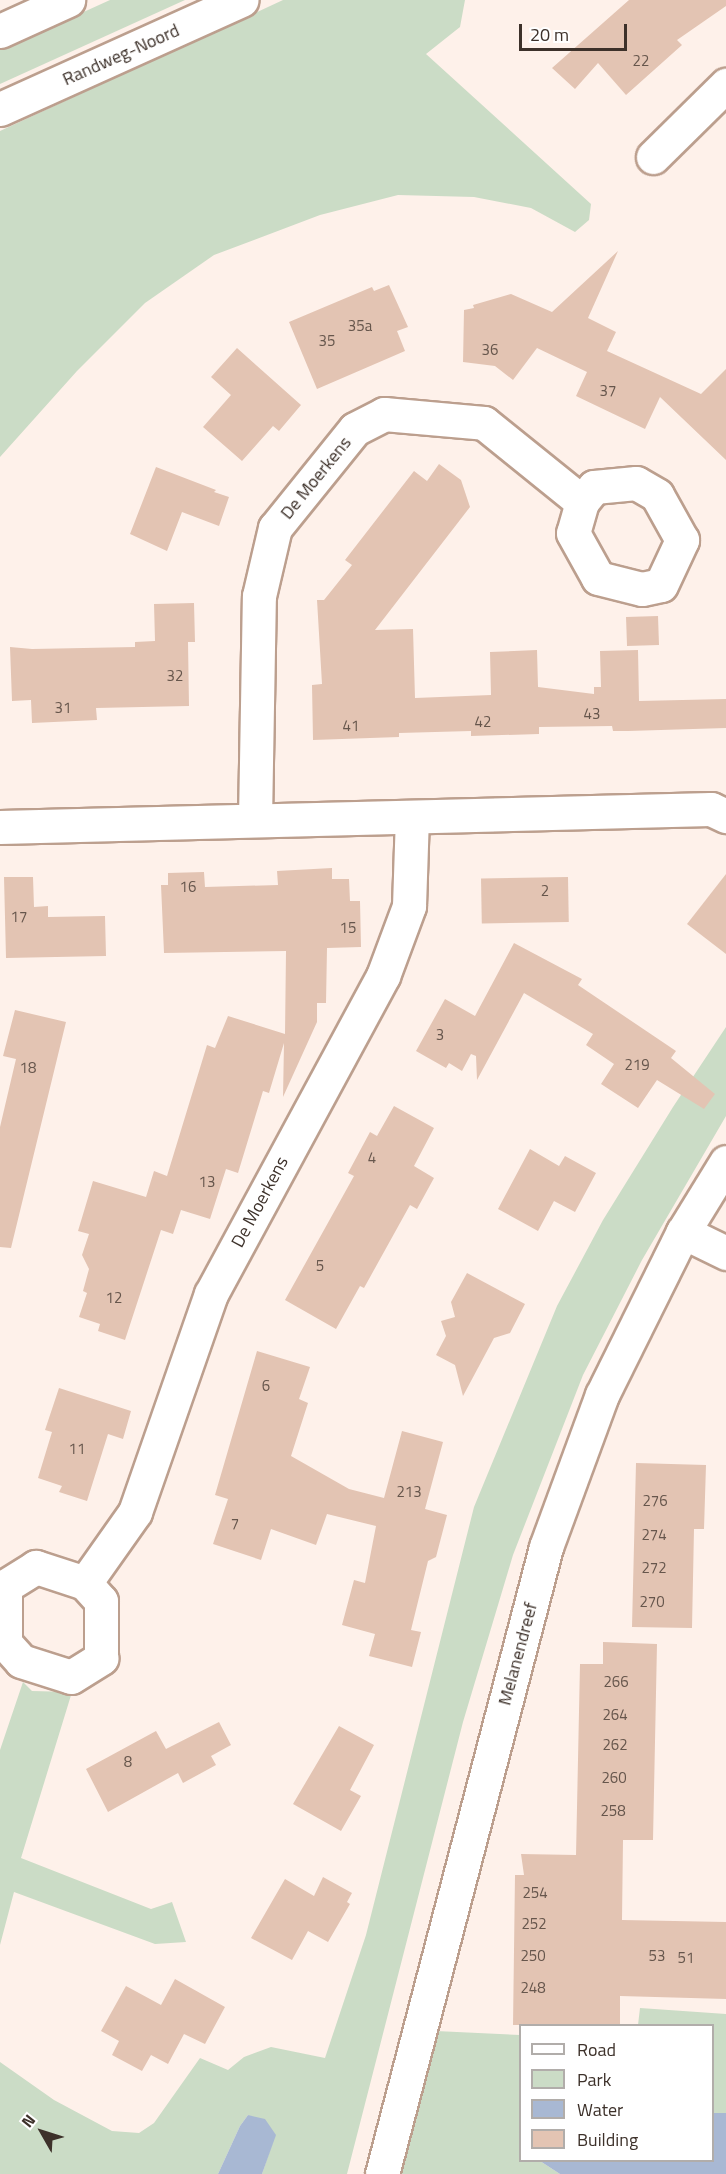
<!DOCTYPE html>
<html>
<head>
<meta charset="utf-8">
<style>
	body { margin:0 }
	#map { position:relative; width:726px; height:2174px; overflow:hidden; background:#fef1ea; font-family:"Titillium Web",sans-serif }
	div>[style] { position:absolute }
	.green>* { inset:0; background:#cbdcc6 }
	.water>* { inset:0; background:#a8b8d3 }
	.building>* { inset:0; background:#e3c4b3; transform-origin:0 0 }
	.roads { filter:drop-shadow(2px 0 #bc9f8e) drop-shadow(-2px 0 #bc9f8e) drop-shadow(0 2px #bc9f8e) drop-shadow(0 -2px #bc9f8e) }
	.street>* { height:33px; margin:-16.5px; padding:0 16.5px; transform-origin:16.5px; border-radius:16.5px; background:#fff }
	.secondary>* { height:33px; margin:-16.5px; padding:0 16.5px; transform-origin:16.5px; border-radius:16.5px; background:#fff }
	.primary>* { height:33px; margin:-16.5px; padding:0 16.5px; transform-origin:16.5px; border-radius:16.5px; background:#fff }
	span { translate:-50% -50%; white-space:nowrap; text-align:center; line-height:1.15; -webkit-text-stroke:5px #fff; paint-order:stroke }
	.number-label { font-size:15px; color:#66564c }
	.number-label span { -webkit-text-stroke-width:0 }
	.street-label { font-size:18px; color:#3d312a }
	.legend { position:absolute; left:519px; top:2024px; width:195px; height:138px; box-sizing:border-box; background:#fff; border:2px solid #b1adaa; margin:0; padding:8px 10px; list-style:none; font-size:18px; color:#3d312a }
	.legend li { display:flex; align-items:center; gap:12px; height:30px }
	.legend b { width:30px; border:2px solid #b1adaa }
	.north { position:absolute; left:12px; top:2102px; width:60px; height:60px; -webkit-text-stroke:4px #fff; paint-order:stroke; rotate:309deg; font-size:16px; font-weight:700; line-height:24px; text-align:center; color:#3d312a }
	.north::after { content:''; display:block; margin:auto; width:21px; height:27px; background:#3d312a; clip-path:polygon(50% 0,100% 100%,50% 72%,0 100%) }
	.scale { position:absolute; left:519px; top:24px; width:108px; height:27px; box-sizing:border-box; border:3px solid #3d312a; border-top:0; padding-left:8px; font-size:18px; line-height:21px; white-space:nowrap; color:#3d312a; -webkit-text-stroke:4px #fff; paint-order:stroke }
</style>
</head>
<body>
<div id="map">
	<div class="green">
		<i style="clip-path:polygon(110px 0,185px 0,0 84px,0 50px)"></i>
		<i style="clip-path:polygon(283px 0,465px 0,460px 27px,426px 54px,591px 204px,589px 220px,575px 232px,531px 208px,474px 197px,398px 195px,320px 215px,214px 255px,145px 303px,77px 371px,0 457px,0 131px)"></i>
		<i style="clip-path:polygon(726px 1027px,726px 1116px,642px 1260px,583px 1375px,513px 1555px,463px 1722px,347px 2174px,262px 2174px,275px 2135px,248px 2115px,240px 2126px,218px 2174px,0 2174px,0 2062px,54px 2100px,112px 2131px,139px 2133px,154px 2123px,200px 2058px,228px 2070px,244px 2057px,271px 2047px,325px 2058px,366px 1935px,474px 1507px,557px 1306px,603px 1220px,673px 1107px)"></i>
		<i style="clip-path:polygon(23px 1682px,32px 1691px,72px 1692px,21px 1858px,151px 1909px,172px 1902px,186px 1942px,155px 1944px,14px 1892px,0 1945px,0 1750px)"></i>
		<i style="clip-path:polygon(640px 2008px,726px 2014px,726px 2113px,713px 2113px,712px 2026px,638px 2025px)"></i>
		<i style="clip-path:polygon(436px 2031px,520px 2035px,520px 2160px,540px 2161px,560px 2174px,398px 2174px)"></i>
	</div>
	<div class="water">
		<i style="clip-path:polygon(713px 2113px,726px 2113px,726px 2174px,560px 2174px,540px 2161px,712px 2160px)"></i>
		<i style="clip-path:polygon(248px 2115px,265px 2119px,276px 2135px,262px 2174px,218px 2174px,240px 2126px)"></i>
	</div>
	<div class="building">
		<i style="clip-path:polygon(629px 0,726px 0,726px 6px,677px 40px,682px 45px,626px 95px,598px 63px,575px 89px,552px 68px)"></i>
		<i style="clip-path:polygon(618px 251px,588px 318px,616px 332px,607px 351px,701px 394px,726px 369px,726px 460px,660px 397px,645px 429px,576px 396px,587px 372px,537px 348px,513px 380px,495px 366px,463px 362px,464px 310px,474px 308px,473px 305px,511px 294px,552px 312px)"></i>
		<i style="clip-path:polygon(389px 285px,408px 327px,397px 331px,405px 351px,317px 389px,289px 322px,372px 287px,374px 291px)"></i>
		<i style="clip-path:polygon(237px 348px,301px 405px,279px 431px,273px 426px,242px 461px,203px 427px,231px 395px,211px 377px)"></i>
		<i style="clip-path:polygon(439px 464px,461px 480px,470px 507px,375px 630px,413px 629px,415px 698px,491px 695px,490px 652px,537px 650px,538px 687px,594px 694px,594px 687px,601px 687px,600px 651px,638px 650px,639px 701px,726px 699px,726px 728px,628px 731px,613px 731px,612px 726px,539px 727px,539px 734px,471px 736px,471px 731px,399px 733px,399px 737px,313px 740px,312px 685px,322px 684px,317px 600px,324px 600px,352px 565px,345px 560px,414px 471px,427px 481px)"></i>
		<i style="clip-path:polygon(156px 467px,216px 490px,214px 492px,229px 497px,219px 526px,182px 512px,167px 551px,130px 534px)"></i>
		<i style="clip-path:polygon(194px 603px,195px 642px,188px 642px,189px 706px,96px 708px,97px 720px,32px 723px,31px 700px,12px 701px,10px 647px,32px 649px,135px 647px,135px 642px,155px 641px,154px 604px)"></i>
		<i style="left:658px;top:616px;width:29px;height:32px;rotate:88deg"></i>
		<i style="clip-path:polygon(332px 868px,332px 879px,349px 879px,350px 901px,360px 901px,361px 947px,327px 948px,326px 1003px,317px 1003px,317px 1022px,283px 1097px,284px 1043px,269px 1093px,263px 1091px,238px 1173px,226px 1169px,210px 1219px,181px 1210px,173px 1234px,161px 1230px,125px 1340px,98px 1331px,100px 1324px,79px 1317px,87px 1293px,83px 1291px,89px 1269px,82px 1255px,89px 1234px,78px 1231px,93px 1181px,146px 1197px,154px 1171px,167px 1176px,207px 1045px,215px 1048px,228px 1016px,285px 1034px,286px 951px,164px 953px,161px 885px,168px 885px,168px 873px,204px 872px,205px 887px,278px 885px,277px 871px)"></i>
		<i style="clip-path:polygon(726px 874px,726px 954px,687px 924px)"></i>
		<i style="clip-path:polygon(4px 877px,33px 877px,34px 907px,48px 906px,48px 917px,105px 916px,106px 956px,6px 958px)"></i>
		<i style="left:568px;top:877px;width:45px;height:87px;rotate:89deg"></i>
		<i style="clip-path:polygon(514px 943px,582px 979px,578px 985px,676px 1051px,671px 1058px,715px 1094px,704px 1109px,657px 1080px,638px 1108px,601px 1084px,614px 1064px,586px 1045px,593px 1034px,524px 993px,477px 1080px,476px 1056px,471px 1054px,462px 1071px,449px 1063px,446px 1068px,416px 1051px,445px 999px,475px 1016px)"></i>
		<i style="clip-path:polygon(15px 1010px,66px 1022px,11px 1248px,0 1247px,0 1127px,16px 1059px,3px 1056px)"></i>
		<i style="clip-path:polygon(394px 1106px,434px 1128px,414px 1166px,434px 1178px,417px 1209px,410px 1205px,364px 1288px,360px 1286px,336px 1329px,285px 1300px,354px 1176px,348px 1173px,370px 1132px,377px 1136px)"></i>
		<i style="clip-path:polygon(530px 1149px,559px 1166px,565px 1156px,596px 1173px,575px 1212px,554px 1201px,538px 1231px,498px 1209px)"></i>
		<i style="clip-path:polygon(467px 1273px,525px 1304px,510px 1333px,494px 1338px,463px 1396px,455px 1365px,436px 1355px,446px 1336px,441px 1321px,455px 1317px,451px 1302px)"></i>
		<i style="clip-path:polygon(257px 1351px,310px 1367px,299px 1399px,308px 1403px,291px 1456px,349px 1489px,384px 1498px,402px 1431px,443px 1442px,425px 1509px,447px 1515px,436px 1557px,428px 1561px,411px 1630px,421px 1632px,412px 1667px,369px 1656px,375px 1634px,342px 1625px,354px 1580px,365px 1583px,376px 1526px,327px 1514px,316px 1545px,271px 1529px,261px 1560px,213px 1544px,228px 1499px,215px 1495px)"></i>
		<i style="clip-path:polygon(59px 1388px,131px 1411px,123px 1439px,108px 1434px,87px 1501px,59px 1492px,62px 1486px,38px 1478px,52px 1432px,45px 1430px)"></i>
		<i style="clip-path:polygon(636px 1463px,706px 1465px,704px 1529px,694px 1529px,692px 1628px,632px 1627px)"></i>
		<i style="clip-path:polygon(603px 1642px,657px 1644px,653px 1840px,623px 1840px,622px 1920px,726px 1922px,726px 1999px,620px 1996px,620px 2025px,513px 2025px,515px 1875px,524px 1875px,521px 1854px,576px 1855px,580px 1664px,603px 1664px)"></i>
		<i style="clip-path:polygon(219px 1722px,231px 1745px,211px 1756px,216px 1765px,183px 1783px,178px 1773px,108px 1812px,86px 1769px,156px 1731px,166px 1749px)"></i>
		<i style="clip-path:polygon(339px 1726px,374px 1745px,350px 1790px,361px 1796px,341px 1831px,293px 1804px)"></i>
		<i style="clip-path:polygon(323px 1877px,352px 1893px,347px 1902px,350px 1904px,328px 1942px,308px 1931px,292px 1960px,251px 1938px,285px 1879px,314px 1896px)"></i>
		<i style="clip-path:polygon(175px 1979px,225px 2007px,205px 2044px,184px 2034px,168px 2064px,151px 2055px,142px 2071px,112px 2055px,119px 2041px,101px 2031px,126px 1986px,161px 2005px)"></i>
	</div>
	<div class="roads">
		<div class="street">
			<i style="left:653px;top:157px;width:103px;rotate:-44.6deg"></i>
			<i style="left:255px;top:820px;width:224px;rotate:-89deg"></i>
			<i style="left:259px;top:596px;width:70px;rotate:-76.8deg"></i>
			<i style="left:275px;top:528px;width:127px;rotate:-51.1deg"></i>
			<i style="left:355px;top:429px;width:33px;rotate:-27deg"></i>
			<i style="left:384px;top:414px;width:100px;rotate:5.1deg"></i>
			<i style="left:484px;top:423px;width:126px;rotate:38.9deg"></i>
			<i style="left:582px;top:502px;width:32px;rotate:106deg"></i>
			<i style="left:573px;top:533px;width:51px;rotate:60.9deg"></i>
			<i style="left:598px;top:578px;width:45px;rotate:14deg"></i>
			<i style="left:642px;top:589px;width:19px;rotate:-12deg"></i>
			<i style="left:661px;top:585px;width:50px;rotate:-65deg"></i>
			<i style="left:682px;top:540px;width:51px;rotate:-119.1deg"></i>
			<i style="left:657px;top:495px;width:24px;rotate:-150deg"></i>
			<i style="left:636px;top:483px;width:42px;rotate:174.6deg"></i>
			<i style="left:594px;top:487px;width:19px;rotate:129deg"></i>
			<i style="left:0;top:827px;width:711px;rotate:-1.45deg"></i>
			<i style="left:711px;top:809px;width:17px;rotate:25deg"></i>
			<i style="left:683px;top:1232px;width:48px;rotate:26deg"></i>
			<i style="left:85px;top:1583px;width:52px;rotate:-161.9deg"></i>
			<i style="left:36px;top:1567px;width:36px;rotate:148deg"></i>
			<i style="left:5px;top:1586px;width:57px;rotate:90deg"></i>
			<i style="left:5px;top:1643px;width:24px;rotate:48deg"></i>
			<i style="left:21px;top:1661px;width:52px;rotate:17.7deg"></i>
			<i style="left:71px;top:1677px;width:36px;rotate:-32deg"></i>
			<i style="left:101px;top:1658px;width:57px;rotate:-90deg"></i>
			<i style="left:101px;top:1601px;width:24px;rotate:-132deg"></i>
			<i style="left:85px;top:1583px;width:87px;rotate:-54.8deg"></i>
			<i style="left:135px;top:1512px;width:231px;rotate:-70.8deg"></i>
			<i style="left:211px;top:1294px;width:362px;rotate:-61.6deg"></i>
			<i style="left:383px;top:976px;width:75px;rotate:-69.6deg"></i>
			<i style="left:409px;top:906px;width:89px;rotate:-88.1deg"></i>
		</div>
		<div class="secondary">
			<i style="left:382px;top:2174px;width:648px;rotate:-75.34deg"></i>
			<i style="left:546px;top:1547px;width:162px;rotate:-69.8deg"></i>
			<i style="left:602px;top:1395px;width:182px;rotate:-63.6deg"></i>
			<i style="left:683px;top:1232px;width:82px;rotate:-58.4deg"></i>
		</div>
		<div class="primary">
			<i style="left:0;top:31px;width:75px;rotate:-24.5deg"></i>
			<i style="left:0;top:109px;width:265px;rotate:-24.3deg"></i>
		</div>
	</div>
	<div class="number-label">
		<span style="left:641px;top:61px">22</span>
		<span style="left:360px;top:326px">35a</span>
		<span style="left:327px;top:341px">35</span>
		<span style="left:490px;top:350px">36</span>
		<span style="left:608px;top:391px">37</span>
		<span style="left:175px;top:676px">32</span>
		<span style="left:63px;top:708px">31</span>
		<span style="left:592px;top:714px">43</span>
		<span style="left:483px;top:722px">42</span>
		<span style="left:351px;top:726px">41</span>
		<span style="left:188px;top:887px">16</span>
		<span style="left:545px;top:891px">2</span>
		<span style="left:19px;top:917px">17</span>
		<span style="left:348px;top:928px">15</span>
		<span style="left:440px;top:1035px">3</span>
		<span style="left:637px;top:1065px">219</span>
		<span style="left:28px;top:1068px">18</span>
		<span style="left:372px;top:1158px">4</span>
		<span style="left:207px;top:1182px">13</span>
		<span style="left:320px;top:1266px">5</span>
		<span style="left:114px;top:1298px">12</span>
		<span style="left:266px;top:1386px">6</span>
		<span style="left:77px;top:1449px">11</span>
		<span style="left:409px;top:1492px">213</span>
		<span style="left:655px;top:1501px">276</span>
		<span style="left:235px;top:1524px">7</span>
		<span style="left:654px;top:1535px">274</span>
		<span style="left:654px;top:1568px">272</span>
		<span style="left:652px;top:1602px">270</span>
		<span style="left:616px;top:1682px">266</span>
		<span style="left:615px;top:1715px">264</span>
		<span style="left:615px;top:1745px">262</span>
		<span style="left:128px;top:1762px">8</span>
		<span style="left:614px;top:1778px">260</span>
		<span style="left:613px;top:1811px">258</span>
		<span style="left:535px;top:1893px">254</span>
		<span style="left:534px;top:1924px">252</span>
		<span style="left:533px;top:1956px">250</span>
		<span style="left:657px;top:1956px">53</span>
		<span style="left:686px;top:1958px">51</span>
		<span style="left:533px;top:1988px">248</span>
	</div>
	<div class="street-label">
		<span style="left:121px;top:55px;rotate:-24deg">Randweg-Noord</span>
		<span style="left:316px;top:478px;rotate:-51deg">De Moerkens</span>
		<span style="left:260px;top:1202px;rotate:-62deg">De Moerkens</span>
		<span style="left:518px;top:1654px;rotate:-75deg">Melanendreef</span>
	</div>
	<ul class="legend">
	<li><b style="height:8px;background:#fff"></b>Road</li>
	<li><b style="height:16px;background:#cbdcc6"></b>Park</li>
	<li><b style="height:16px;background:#a8b8d3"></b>Water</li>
	<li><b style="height:16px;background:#e3c4b3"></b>Building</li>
	</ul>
	<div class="north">N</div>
	<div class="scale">20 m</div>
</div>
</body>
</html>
